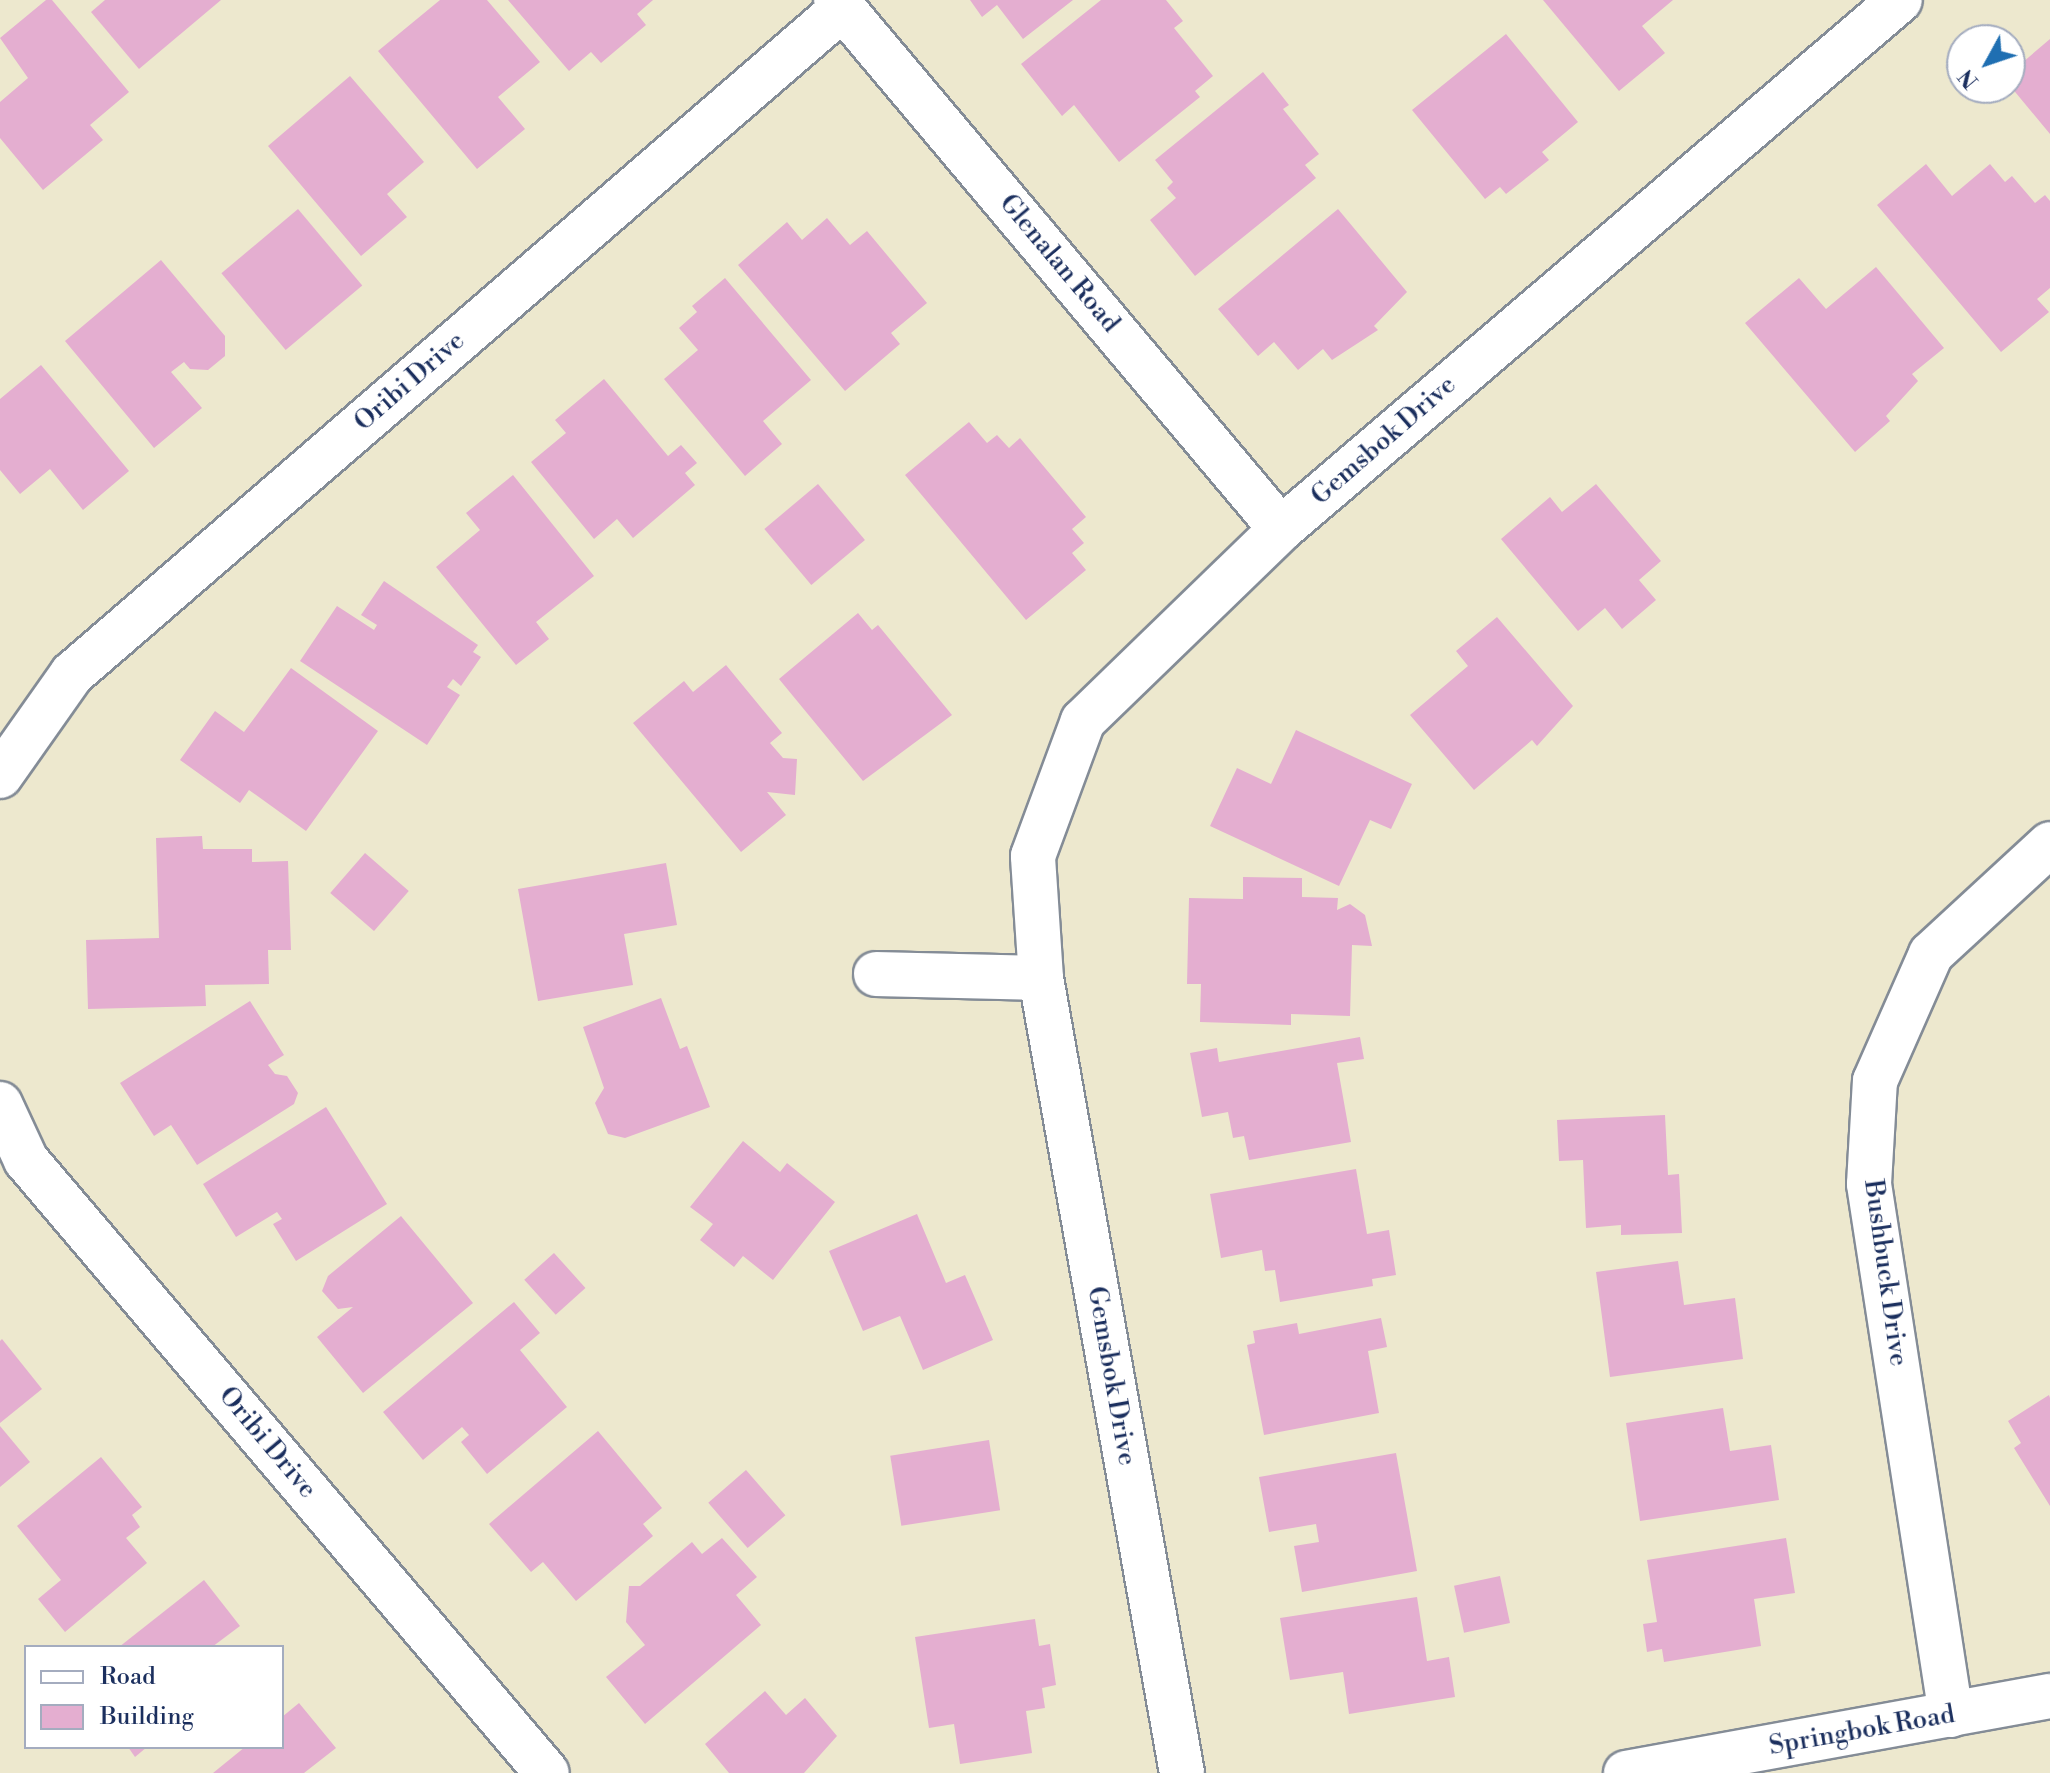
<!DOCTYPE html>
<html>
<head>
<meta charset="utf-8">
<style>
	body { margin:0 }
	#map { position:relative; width:2050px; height:1773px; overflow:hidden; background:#ede8ce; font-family:"Libre Bodoni",serif }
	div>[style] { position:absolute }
	.building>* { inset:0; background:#e4aed0; transform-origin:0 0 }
	.roads { filter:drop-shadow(2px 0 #848c96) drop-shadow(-2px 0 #848c96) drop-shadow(0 2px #848c96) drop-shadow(0 -2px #848c96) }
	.minor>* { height:44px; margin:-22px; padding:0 22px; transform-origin:22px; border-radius:22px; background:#fff }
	span { translate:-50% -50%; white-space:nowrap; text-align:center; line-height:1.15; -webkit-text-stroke:8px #fff; paint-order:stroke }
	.street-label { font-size:26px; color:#1b2f5e }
	.legend { position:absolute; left:24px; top:1645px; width:260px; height:104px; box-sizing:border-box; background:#fff; border:2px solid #a4acbf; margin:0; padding:10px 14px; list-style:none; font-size:24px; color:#1b2f5e }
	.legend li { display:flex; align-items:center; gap:16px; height:40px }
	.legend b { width:40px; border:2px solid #a4acbf }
	.north { position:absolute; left:1946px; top:24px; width:80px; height:80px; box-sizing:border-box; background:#fff; border:2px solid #a4acbf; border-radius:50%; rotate:230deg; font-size:22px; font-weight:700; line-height:32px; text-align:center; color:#1b2f5e }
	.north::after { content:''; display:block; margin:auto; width:28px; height:36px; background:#1f6fb2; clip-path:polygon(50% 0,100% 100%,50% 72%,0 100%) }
</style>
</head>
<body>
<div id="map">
	<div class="building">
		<i style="clip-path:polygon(46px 0,52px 0,129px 92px,90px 125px,103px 140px,43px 190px,0 138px,0 102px,28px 78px,0 38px)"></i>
		<i style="clip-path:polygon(105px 0,221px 0,139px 69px,91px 12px)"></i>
		<i style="clip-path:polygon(440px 0,487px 0,540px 62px,498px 97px,525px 129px,477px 169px,378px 51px)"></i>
		<i style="clip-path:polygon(508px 0,653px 0,637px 14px,646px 25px,601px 63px,591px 52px,569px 71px)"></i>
		<i style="clip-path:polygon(970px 0,1073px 0,1023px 39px,997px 5px,982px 17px)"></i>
		<i style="clip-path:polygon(1101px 0,1166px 0,1183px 21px,1174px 28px,1213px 76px,1195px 91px,1200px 97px,1119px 162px,1074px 105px,1062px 116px,1021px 64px)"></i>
		<i style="clip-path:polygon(1543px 0,1673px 0,1642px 26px,1665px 53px,1619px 91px)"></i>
		<i style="clip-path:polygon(1506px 34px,1578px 122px,1542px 152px,1549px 160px,1506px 194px,1500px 187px,1485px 199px,1412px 110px)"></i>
		<i style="clip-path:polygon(2050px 39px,2050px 134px,2011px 87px,2024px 76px,2016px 68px)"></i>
		<i style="clip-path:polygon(1263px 72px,1289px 105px,1283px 109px,1319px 154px,1305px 165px,1316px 178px,1195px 276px,1150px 220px,1176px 198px,1167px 188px,1173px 182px,1155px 160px)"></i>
		<i style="clip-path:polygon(350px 76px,424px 162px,387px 194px,407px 217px,361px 256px,268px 146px)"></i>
		<i style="clip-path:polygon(1926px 164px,1952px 196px,1990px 164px,2005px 182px,2012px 176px,2035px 203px,2045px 195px,2050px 201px,2050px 288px,2037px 299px,2049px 312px,2001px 352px,1877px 205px)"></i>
		<i style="left:298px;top:209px;width:100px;height:100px;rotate:50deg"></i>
		<i style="clip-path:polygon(1338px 209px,1407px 292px,1374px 326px,1378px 330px,1332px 360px,1323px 349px,1298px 370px,1274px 342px,1258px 356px,1218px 309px)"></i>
		<i style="clip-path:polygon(827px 218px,850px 245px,867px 231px,927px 303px,891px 333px,900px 344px,845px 391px,738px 265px,787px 222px,802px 240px)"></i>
		<i style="clip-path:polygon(161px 260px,225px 336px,225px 356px,208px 370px,190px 369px,184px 362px,171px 372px,202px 408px,154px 448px,65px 341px)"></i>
		<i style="clip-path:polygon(1876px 267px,1944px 348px,1912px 374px,1918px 381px,1886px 416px,1890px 421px,1855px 452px,1745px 323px,1799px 278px,1826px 309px)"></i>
		<i style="clip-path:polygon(725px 278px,811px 380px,763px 421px,782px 444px,745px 476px,664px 379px,698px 350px,679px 328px,697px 312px,692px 306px)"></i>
		<i style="clip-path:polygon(41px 365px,129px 471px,83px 510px,50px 469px,20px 494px,0 470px,0 399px)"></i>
		<i style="clip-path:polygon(604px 379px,668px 456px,681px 445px,697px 463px,685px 473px,695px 485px,633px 538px,617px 519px,594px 539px,531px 462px,566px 433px,555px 420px)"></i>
		<i style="clip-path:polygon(969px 422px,987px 443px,997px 435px,1009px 448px,1020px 438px,1086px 517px,1072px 529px,1084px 543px,1072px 553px,1086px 570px,1026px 620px,905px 475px)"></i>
		<i style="clip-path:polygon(513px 475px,594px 576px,536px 622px,549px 639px,516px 665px,436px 567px,480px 530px,466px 513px)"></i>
		<i style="left:818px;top:484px;width:73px;height:70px;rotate:50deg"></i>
		<i style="clip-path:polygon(1596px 484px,1661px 561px,1639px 580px,1656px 600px,1622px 629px,1605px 608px,1578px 631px,1501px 539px,1550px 497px,1562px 512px)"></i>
		<i style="clip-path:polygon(384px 581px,478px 645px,473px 652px,481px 657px,461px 686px,453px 679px,447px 687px,460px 695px,427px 745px,300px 661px,337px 606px,374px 630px,377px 625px,361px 615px)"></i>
		<i style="clip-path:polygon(858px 613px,872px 630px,878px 625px,952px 715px,863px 781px,779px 679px)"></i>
		<i style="clip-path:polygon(1497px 617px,1573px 706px,1537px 746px,1532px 740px,1474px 790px,1410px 715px,1468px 666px,1456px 651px)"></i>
		<i style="clip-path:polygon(726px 665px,782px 733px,770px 743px,783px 758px,797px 759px,795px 795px,767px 792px,786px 815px,741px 852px,633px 723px,684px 681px,693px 692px)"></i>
		<i style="clip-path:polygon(291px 668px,378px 731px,306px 831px,249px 790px,240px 803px,180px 760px,215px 711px,244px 732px)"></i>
		<i style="clip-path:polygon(1296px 730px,1412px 784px,1391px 829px,1370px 820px,1339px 886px,1210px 826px,1237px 768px,1271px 784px)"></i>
		<i style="clip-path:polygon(202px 836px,203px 849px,252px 849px,252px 862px,288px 861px,291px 950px,268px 950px,269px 984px,205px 985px,206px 1006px,88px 1009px,86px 940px,159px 938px,156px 838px)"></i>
		<i style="left:365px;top:853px;width:58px;height:53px;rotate:41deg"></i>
		<i style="clip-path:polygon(666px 863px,677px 925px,624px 934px,633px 985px,538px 1001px,518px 889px)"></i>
		<i style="clip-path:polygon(1243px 877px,1302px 878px,1302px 897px,1338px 898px,1337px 910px,1350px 904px,1365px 915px,1372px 946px,1352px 945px,1350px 1016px,1291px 1014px,1291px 1025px,1200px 1022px,1201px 984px,1187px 984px,1189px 898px,1243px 899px)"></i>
		<i style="clip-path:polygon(661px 998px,680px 1049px,687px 1046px,710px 1107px,625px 1138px,608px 1134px,595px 1103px,604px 1088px,583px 1027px)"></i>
		<i style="clip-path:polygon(250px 1001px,284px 1055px,268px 1065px,275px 1074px,287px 1076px,298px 1093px,294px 1104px,197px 1165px,171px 1125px,154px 1136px,120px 1083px)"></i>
		<i style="clip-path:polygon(1360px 1037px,1364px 1059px,1337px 1063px,1351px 1142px,1249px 1160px,1244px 1136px,1233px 1138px,1228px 1112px,1202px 1117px,1190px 1053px,1217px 1048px,1219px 1062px)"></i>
		<i style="clip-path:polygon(326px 1107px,387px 1204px,296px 1261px,273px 1224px,282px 1219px,277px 1212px,236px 1237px,203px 1184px)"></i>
		<i style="clip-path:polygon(1665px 1115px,1668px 1175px,1679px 1174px,1682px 1233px,1621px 1235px,1621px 1225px,1586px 1228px,1583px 1160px,1559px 1161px,1557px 1120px)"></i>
		<i style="clip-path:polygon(743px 1141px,780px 1172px,787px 1163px,835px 1202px,773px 1280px,743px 1256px,734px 1267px,700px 1240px,713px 1224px,690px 1207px)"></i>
		<i style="clip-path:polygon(1356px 1169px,1367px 1234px,1389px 1230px,1396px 1275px,1372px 1279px,1373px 1286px,1280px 1302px,1275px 1270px,1265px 1271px,1262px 1250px,1221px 1258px,1210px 1194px)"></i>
		<i style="clip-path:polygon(917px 1214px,946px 1283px,965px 1275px,993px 1340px,923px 1370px,900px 1316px,863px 1331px,829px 1251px)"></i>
		<i style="clip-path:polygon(401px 1216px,473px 1303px,363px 1393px,317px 1337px,353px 1307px,338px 1309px,322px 1291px,328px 1276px)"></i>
		<i style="left:554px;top:1253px;width:47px;height:40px;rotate:48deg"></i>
		<i style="clip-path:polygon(1678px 1261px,1684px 1305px,1735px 1298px,1743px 1359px,1610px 1377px,1596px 1272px)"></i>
		<i style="clip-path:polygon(514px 1302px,540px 1333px,520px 1350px,567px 1407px,487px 1474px,461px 1442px,469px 1435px,462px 1427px,423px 1460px,383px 1412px)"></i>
		<i style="clip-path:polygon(1381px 1318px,1387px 1347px,1368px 1351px,1379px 1413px,1264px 1435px,1247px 1345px,1255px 1343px,1253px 1331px,1297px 1323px,1299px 1334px)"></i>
		<i style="clip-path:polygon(2px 1339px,42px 1389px,0 1423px,0 1341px)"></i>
		<i style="clip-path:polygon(2049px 1395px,2050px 1398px,2050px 1506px,2014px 1448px,2021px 1443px,2008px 1421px)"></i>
		<i style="clip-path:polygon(1723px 1408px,1730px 1451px,1771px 1445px,1779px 1500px,1640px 1521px,1626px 1423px)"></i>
		<i style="clip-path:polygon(0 1426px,30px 1462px,0 1487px)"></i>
		<i style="clip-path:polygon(598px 1431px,662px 1508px,643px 1524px,653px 1536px,576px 1601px,543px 1562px,531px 1572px,489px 1524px)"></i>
		<i style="left:989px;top:1440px;width:71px;height:100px;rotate:81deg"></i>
		<i style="clip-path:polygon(1396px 1453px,1417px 1571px,1302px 1592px,1294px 1546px,1319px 1542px,1316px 1524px,1269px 1532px,1259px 1477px)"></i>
		<i style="clip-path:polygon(101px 1457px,142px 1507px,132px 1515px,140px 1527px,126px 1538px,147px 1563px,65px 1632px,38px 1599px,61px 1580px,17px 1526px)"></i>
		<i style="left:746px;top:1470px;width:60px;height:50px;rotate:49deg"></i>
		<i style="clip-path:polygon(722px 1538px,757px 1577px,736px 1595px,761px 1625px,645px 1724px,606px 1677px,645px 1645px,626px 1622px,629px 1586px,640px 1586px,692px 1542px,702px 1554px)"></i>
		<i style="clip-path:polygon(1786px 1538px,1795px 1593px,1754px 1599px,1761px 1646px,1664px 1662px,1662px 1649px,1647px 1652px,1643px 1624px,1657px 1622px,1647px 1560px)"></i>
		<i style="left:1500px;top:1576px;width:48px;height:47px;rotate:78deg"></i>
		<i style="clip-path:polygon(204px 1580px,240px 1626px,212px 1647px,119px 1647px)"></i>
		<i style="clip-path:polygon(1417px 1597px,1427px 1661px,1449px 1657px,1455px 1697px,1349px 1714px,1343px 1672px,1290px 1680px,1280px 1618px)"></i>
		<i style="clip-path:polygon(1035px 1619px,1039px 1646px,1050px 1644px,1056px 1685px,1042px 1688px,1045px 1708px,1026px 1711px,1032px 1753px,960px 1764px,954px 1724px,929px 1728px,915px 1637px)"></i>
		<i style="clip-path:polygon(765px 1691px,786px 1715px,805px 1698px,837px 1736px,804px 1773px,729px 1773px,705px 1744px)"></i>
		<i style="clip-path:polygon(299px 1703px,336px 1748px,304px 1773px,213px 1773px,245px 1747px,282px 1747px,282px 1717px)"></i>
		<i style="clip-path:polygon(128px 1747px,147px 1747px,135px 1757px)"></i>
	</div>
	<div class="roads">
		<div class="minor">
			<i style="left:836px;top:0;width:691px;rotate:49.93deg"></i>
			<i style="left:0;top:776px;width:125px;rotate:-54.8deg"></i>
			<i style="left:72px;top:674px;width:1019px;rotate:-40.82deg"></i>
			<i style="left:876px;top:974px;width:165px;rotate:1.4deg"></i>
			<i style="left:0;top:1104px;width:62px;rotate:65.1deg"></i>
			<i style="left:26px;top:1160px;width:804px;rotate:49.64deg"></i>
			<i style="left:1951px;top:1715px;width:537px;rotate:-98.78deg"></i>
			<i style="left:1869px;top:1184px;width:103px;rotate:-86.7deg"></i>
			<i style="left:1875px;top:1081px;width:139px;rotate:-66.2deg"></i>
			<i style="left:1931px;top:954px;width:162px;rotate:-42.7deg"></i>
			<i style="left:1182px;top:1773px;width:807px;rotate:-100.06deg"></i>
			<i style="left:1041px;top:978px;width:122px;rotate:-93.8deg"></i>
			<i style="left:1033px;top:856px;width:144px;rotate:-69.7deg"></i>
			<i style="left:1083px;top:721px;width:276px;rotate:-44.1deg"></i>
			<i style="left:1281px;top:529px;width:814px;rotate:-40.52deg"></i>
			<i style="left:1626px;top:1773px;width:431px;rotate:-10.3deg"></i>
		</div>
	</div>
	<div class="street-label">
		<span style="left:1059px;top:264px;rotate:50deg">Glenalan Road</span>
		<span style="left:410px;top:382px;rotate:-41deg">Oribi Drive</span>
		<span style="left:1384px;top:441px;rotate:-41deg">Gemsbok Drive</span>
		<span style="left:1885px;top:1273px;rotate:82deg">Bushbuck Drive</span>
		<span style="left:1111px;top:1376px;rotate:80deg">Gemsbok Drive</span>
		<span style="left:267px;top:1443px;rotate:50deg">Oribi Drive</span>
		<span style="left:1862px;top:1731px;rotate:-10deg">Springbok Road</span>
	</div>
	<ul class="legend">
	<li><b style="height:10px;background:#fff"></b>Road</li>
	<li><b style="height:22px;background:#e4aed0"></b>Building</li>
	</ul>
	<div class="north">N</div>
</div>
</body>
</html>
